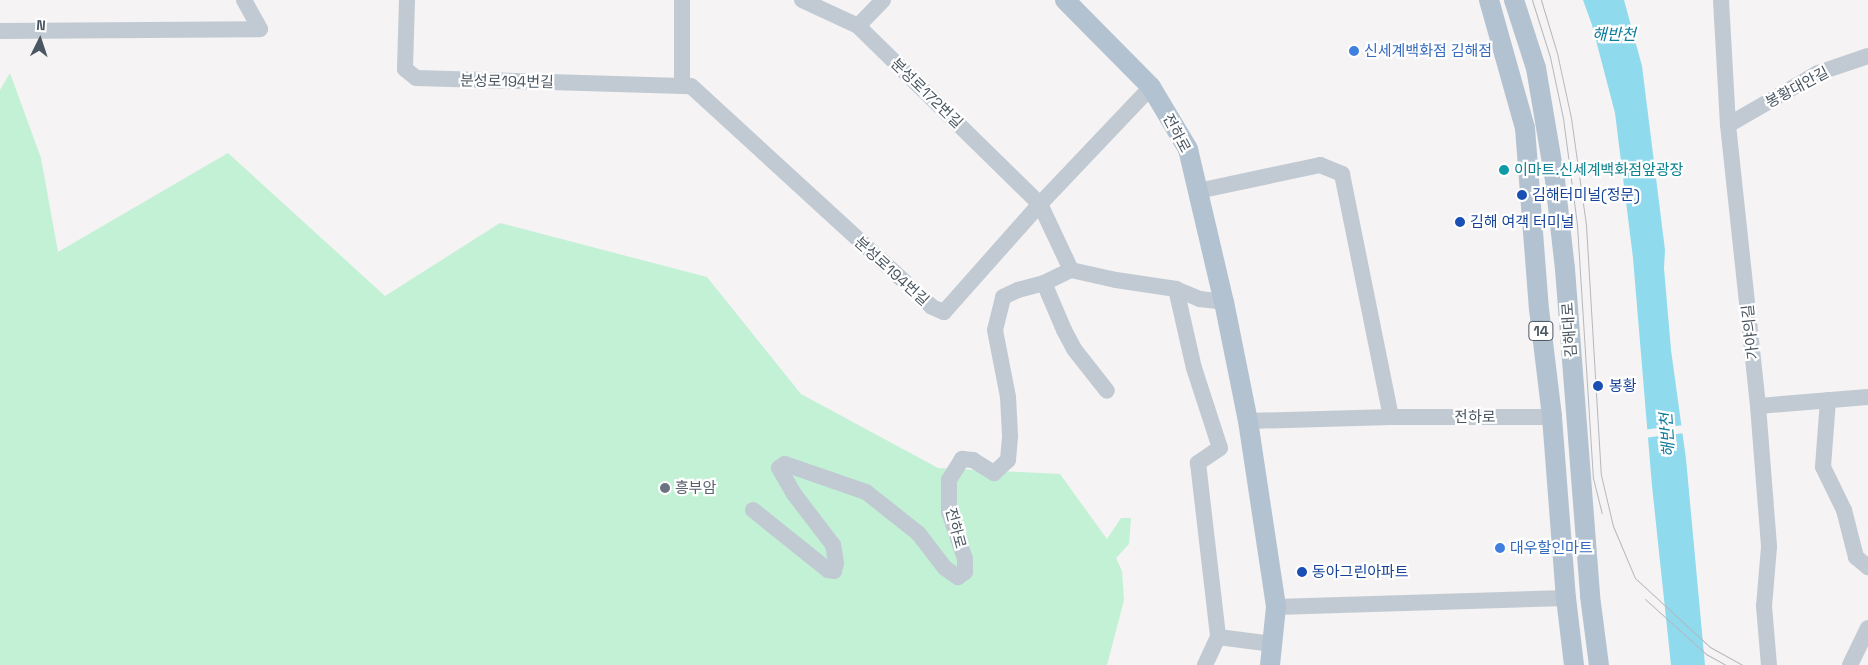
<!DOCTYPE html>
<html>
<head>
<meta charset="utf-8">
<style>
	body { margin:0 }
	#map { position:relative; width:1868px; height:665px; overflow:hidden; background:#f5f3f3; font-family:"Space Grotesk","Noto Sans KR",sans-serif }
	div>[style] { position:absolute }
	.green>* { inset:0; background:#c3f1d5 }
	.water>* { inset:0; background:#90daee }
	.pier>* { inset:0; background:#f5f3f3; transform-origin:0 0 }
	.minor>* { height:16px; margin:-8px; padding:0 8px; transform-origin:8px; border-radius:8px; background:#c1cad2 }
	.major>* { height:20px; margin:-10px; padding:0 10px; transform-origin:10px; border-radius:10px; background:#b3c2d1 }
	.tram>* { height:1px; margin:-0.5px; padding:0 0.5px; transform-origin:0.5px; border-radius:0.5px; background:#b5b8bd }
	.dots>* { width:14px; height:14px; translate:-50% -50%; box-sizing:border-box; border:2px solid #fff; border-radius:50% }
	span { translate:-50% -50%; white-space:nowrap; text-align:center; line-height:1.15; -webkit-text-stroke:4.5px #fff; paint-order:stroke }
	.shield-label span { padding:1px 4px; background:#fff; border:1px solid; border-radius:4px; -webkit-text-stroke-width:0 }
	.shield-label { font-size:14px; color:#4a5661; font-weight:700 }
	.shop-label { font-size:15px; color:#366cbe }
	.left { translate:0 -50%; text-align:left }
	.street-label { font-size:15px; color:#4a5661 }
	.culture-label { font-size:15px; color:#0d838f }
	.transit-label { font-size:15px; color:#164399 }
	.worship-label { font-size:15px; color:#5b616d }
	.water-label { font-size:16px; color:#0c7c9b; font-style:italic }
	.north { position:absolute; left:15px; top:15px; width:50px; height:50px; -webkit-text-stroke:4px #fff; paint-order:stroke; rotate:4deg; font-size:14px; font-weight:700; line-height:20px; text-align:center; color:#4a5661 }
	.north::after { content:''; display:block; margin:auto; width:18px; height:22px; background:#4a5661; clip-path:polygon(50% 0,100% 100%,50% 72%,0 100%) }
</style>
</head>
<body>
<div id="map">
	<div class="green">
		<i style="clip-path:polygon(10px 73px,41px 158px,58px 252px,228px 153px,385px 296px,500px 223px,707px 277px,801px 394px,938px 468px,1060px 474px,1107px 539px,1121px 518px,1131px 518px,1129px 544px,1116px 558px,1122px 571px,1124px 600px,1107px 665px,0 665px,0 90px)"></i>
	</div>
	<div class="water">
		<i style="clip-path:polygon(1583px 0,1624px 0,1642px 66px,1665px 250px,1664px 268px,1671px 350px,1686px 459px,1705px 665px,1671px 665px,1652px 486px,1633px 258px,1615px 113px,1592px 25px)"></i>
	</div>
	<div class="pier">
		<i style="left:1684px;top:425px;width:8px;height:40px;rotate:83deg"></i>
	</div>
	<div class="minor">
		<i style="left:407px;top:0;width:69px;rotate:91.7deg"></i>
		<i style="left:405px;top:69px;width:14px;rotate:39deg"></i>
		<i style="left:416px;top:78px;width:275px;rotate:1.7deg"></i>
		<i style="left:691px;top:86px;width:327px;rotate:42.5deg"></i>
		<i style="left:932px;top:307px;width:13px;rotate:23deg"></i>
		<i style="left:944px;top:312px;width:144px;rotate:-48.4deg"></i>
		<i style="left:1040px;top:204px;width:161px;rotate:-46.5deg"></i>
		<i style="left:802px;top:0;width:62px;rotate:24.9deg"></i>
		<i style="left:858px;top:26px;width:255px;rotate:44.4deg"></i>
		<i style="left:1040px;top:204px;width:73px;rotate:64.8deg"></i>
		<i style="left:1721px;top:0;width:125px;rotate:86.8deg"></i>
		<i style="left:1728px;top:125px;width:283px;rotate:83.9deg"></i>
		<i style="left:1758px;top:406px;width:141px;rotate:85.5deg"></i>
		<i style="left:1769px;top:547px;width:59px;rotate:94.8deg"></i>
		<i style="left:1764px;top:606px;width:59px;rotate:85.2deg"></i>
		<i style="left:858px;top:26px;width:36px;rotate:-46deg"></i>
		<i style="left:0;top:31px;width:260px;rotate:-0.4deg"></i>
		<i style="left:260px;top:29px;width:33px;rotate:-119deg"></i>
		<i style="left:682px;top:85px;width:85px;rotate:-90deg"></i>
		<i style="left:1728px;top:125px;width:104px;rotate:-30deg"></i>
		<i style="left:1818px;top:73px;width:53px;rotate:-18.8deg"></i>
		<i style="left:1198px;top:191px;width:125px;rotate:-12deg"></i>
		<i style="left:1320px;top:165px;width:24px;rotate:22deg"></i>
		<i style="left:1342px;top:174px;width:248px;rotate:78.6deg"></i>
		<i style="left:1044px;top:283px;width:51px;rotate:66.9deg"></i>
		<i style="left:1064px;top:330px;width:21px;rotate:62deg"></i>
		<i style="left:1074px;top:349px;width:53px;rotate:51.8deg"></i>
		<i style="left:1176px;top:289px;width:81px;rotate:77.2deg"></i>
		<i style="left:1194px;top:368px;width:84px;rotate:72deg"></i>
		<i style="left:1220px;top:448px;width:27px;rotate:146deg"></i>
		<i style="left:1198px;top:463px;width:175px;rotate:83.4deg"></i>
		<i style="left:1218px;top:637px;width:31px;rotate:115deg"></i>
		<i style="left:1828px;top:400px;width:67px;rotate:94.3deg"></i>
		<i style="left:1823px;top:467px;width:48px;rotate:64deg"></i>
		<i style="left:1844px;top:510px;width:49px;rotate:75.7deg"></i>
		<i style="left:1856px;top:557px;width:16px;rotate:40deg"></i>
		<i style="left:1758px;top:406px;width:110px;rotate:-4.7deg"></i>
		<i style="left:1248px;top:421px;width:143px;rotate:-1.6deg"></i>
		<i style="left:1391px;top:417px;width:161px"></i>
		<i style="left:753px;top:510px;width:96px;rotate:38.7deg"></i>
		<i style="left:828px;top:570px;width:6px;rotate:9deg"></i>
		<i style="left:834px;top:571px;width:8px;rotate:-76deg"></i>
		<i style="left:836px;top:563px;width:18px;rotate:-99deg"></i>
		<i style="left:833px;top:545px;width:64px;rotate:-127.4deg"></i>
		<i style="left:794px;top:494px;width:30px;rotate:-120deg"></i>
		<i style="left:779px;top:468px;width:7px;rotate:-34deg"></i>
		<i style="left:785px;top:464px;width:86px;rotate:19.1deg"></i>
		<i style="left:866px;top:492px;width:66px;rotate:38.3deg"></i>
		<i style="left:918px;top:533px;width:44px;rotate:52.4deg"></i>
		<i style="left:945px;top:568px;width:16px;rotate:35deg"></i>
		<i style="left:958px;top:577px;width:9px;rotate:-36deg"></i>
		<i style="left:965px;top:572px;width:13px;rotate:-90deg"></i>
		<i style="left:965px;top:559px;width:50px;rotate:-108.8deg"></i>
		<i style="left:949px;top:512px;width:32px;rotate:-90deg"></i>
		<i style="left:949px;top:480px;width:25px;rotate:-58deg"></i>
		<i style="left:962px;top:459px;width:11px;rotate:5deg"></i>
		<i style="left:973px;top:460px;width:25px;rotate:32deg"></i>
		<i style="left:994px;top:473px;width:19px;rotate:-43deg"></i>
		<i style="left:1008px;top:460px;width:25px;rotate:-85deg"></i>
		<i style="left:1010px;top:435px;width:38px;rotate:-93deg"></i>
		<i style="left:1008px;top:397px;width:68px;rotate:-101deg"></i>
		<i style="left:995px;top:330px;width:34px;rotate:-76deg"></i>
		<i style="left:1003px;top:297px;width:17px;rotate:-25deg"></i>
		<i style="left:1018px;top:290px;width:27px;rotate:-15deg"></i>
		<i style="left:1044px;top:283px;width:30px;rotate:-26deg"></i>
		<i style="left:1071px;top:270px;width:46px;rotate:12.5deg"></i>
		<i style="left:1116px;top:280px;width:61px;rotate:8.5deg"></i>
		<i style="left:1176px;top:289px;width:26px;rotate:23deg"></i>
		<i style="left:1200px;top:299px;width:24px;rotate:7deg"></i>
		<i style="left:1276px;top:607px;width:290px;rotate:-1.8deg"></i>
		<i style="left:1218px;top:637px;width:55px;rotate:7.3deg"></i>
		<i style="left:1850px;top:665px;width:41px;rotate:-64.1deg"></i>
	</div>
	<div class="major">
		<i style="left:1065px;top:0;width:122px;rotate:45.3deg"></i>
		<i style="left:1151px;top:87px;width:72px;rotate:59.2deg"></i>
		<i style="left:1188px;top:149px;width:157px;rotate:76.8deg"></i>
		<i style="left:1224px;top:302px;width:121px;rotate:78.6deg"></i>
		<i style="left:1248px;top:421px;width:188px;rotate:81.4deg"></i>
		<i style="left:1276px;top:607px;width:58px;rotate:95.9deg"></i>
		<i style="left:1489px;top:0;width:133px;rotate:74.3deg"></i>
		<i style="left:1525px;top:128px;width:182px;rotate:85.6deg"></i>
		<i style="left:1539px;top:309px;width:109px;rotate:83.1deg"></i>
		<i style="left:1552px;top:417px;width:182px;rotate:85.6deg"></i>
		<i style="left:1566px;top:598px;width:67px;rotate:83.2deg"></i>
		<i style="left:1514px;top:0;width:71px;rotate:72.1deg"></i>
		<i style="left:1536px;top:68px;width:114px;rotate:80.4deg"></i>
		<i style="left:1555px;top:180px;width:90px;rotate:83.6deg"></i>
		<i style="left:1565px;top:269px;width:328px;rotate:85.6deg"></i>
		<i style="left:1590px;top:596px;width:70px;rotate:82.6deg"></i>
	</div>
	<div class="tram">
		<i style="left:1532px;top:0;width:60px;rotate:72.5deg"></i>
		<i style="left:1550px;top:57px;width:62px;rotate:78deg"></i>
		<i style="left:1563px;top:118px;width:108px;rotate:82.5deg"></i>
		<i style="left:1577px;top:225px;width:254px;rotate:86.4deg"></i>
		<i style="left:1593px;top:478px;width:36px;rotate:76deg"></i>
		<i style="left:1541px;top:0;width:55px;rotate:73.2deg"></i>
		<i style="left:1557px;top:53px;width:66px;rotate:77.8deg"></i>
		<i style="left:1571px;top:118px;width:108px;rotate:82deg"></i>
		<i style="left:1586px;top:225px;width:250px;rotate:86.6deg"></i>
		<i style="left:1601px;top:475px;width:52px;rotate:76.8deg"></i>
		<i style="left:1613px;top:526px;width:56px;rotate:67.1deg"></i>
		<i style="left:1635px;top:578px;width:102px;rotate:42.6deg"></i>
		<i style="left:1710px;top:647px;width:37px;rotate:29deg"></i>
		<i style="left:1645px;top:599px;width:82px;rotate:42deg"></i>
		<i style="left:1706px;top:654px;width:23px;rotate:29deg"></i>
	</div>
	<div class="dots">
		<i style="left:1354px;top:51px;background:#3f7fe0"></i>
		<i style="left:1504px;top:170px;background:#0f9aa8"></i>
		<i style="left:1522px;top:195px;background:#1a4fb4"></i>
		<i style="left:1460px;top:222px;background:#1a4fb4"></i>
		<i style="left:1598px;top:386px;background:#1a4fb4"></i>
		<i style="left:665px;top:488px;background:#6b7280"></i>
		<i style="left:1500px;top:548px;background:#3f7fe0"></i>
		<i style="left:1302px;top:572px;background:#1a4fb4"></i>
	</div>
	<div class="shield-label">
		<span style="left:1541px;top:331px">14</span>
	</div>
	<div class="shop-label">
		<span class="left" style="left:1364px;top:51px">신세계백화점 김해점</span>
		<span class="left" style="left:1510px;top:548px">대우할인마트</span>
	</div>
	<div class="street-label">
		<span style="left:507px;top:81px;rotate:1deg">분성로194번길</span>
		<span style="left:1797px;top:87px;rotate:-28deg">봉황대안길</span>
		<span style="left:927px;top:93px;rotate:44deg">분성로172번길</span>
		<span style="left:1177px;top:133px;rotate:62deg">전하로</span>
		<span style="left:892px;top:271px;rotate:42deg">분성로194번길</span>
		<span style="left:1569px;top:330px;rotate:-94deg">김해대로</span>
		<span style="left:1750px;top:332px;rotate:-96deg">가야의길</span>
		<span style="left:1475px;top:417px">전하로</span>
		<span style="left:956px;top:528px;rotate:75deg">전하로</span>
	</div>
	<div class="culture-label">
		<span class="left" style="left:1514px;top:170px">이마트.신세계백화점앞광장</span>
	</div>
	<div class="transit-label">
		<span class="left" style="left:1532px;top:195px">김해터미널(정문)</span>
		<span class="left" style="left:1470px;top:222px">김해 여객 터미널</span>
		<span class="left" style="left:1609px;top:386px">봉황</span>
		<span class="left" style="left:1312px;top:572px">동아그린아파트</span>
	</div>
	<div class="worship-label">
		<span class="left" style="left:675px;top:488px">흥부암</span>
	</div>
	<div class="water-label">
		<span style="left:1614px;top:35px">해반천</span>
		<span style="left:1668px;top:435px;rotate:-94deg">해반천</span>
	</div>
	<div class="north">N</div>
</div>
</body>
</html>
